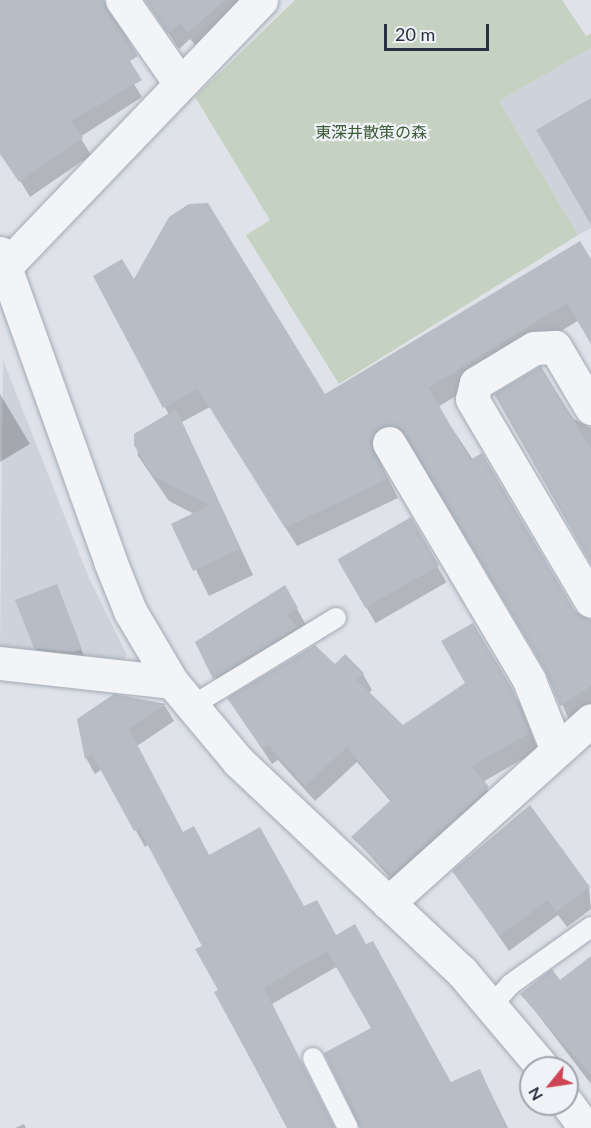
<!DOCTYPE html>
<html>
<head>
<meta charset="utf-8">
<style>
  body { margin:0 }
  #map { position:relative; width:591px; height:1128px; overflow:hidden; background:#dfe3e9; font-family:Lato,"Noto Sans JP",sans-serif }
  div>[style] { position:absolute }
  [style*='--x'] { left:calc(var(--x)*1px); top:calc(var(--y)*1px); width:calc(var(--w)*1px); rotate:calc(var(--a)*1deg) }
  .built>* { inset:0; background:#ced2da }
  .green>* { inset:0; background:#c5d2c1 }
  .shadow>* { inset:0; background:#0003; transform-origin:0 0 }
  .building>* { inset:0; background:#b7bcc5; transform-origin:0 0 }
  .roads { filter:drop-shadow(0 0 2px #a4aab3) drop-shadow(0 0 2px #a4aab3) }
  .service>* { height:20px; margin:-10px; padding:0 10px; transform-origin:10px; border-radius:10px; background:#f2f4f7 }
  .minor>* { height:33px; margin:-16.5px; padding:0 16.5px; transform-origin:16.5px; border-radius:16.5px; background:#f2f4f7 }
  .tertiary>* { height:33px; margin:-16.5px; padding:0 16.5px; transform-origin:16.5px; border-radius:16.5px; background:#f2f4f7 }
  span { translate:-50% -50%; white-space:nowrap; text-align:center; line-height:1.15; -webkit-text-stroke:4.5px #eff2f6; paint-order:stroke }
  .park-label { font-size:16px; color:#3c5b36 }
  .north { position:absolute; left:519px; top:1056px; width:60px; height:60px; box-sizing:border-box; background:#eff2f6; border:2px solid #9fa4ad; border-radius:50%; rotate:240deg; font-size:16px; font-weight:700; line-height:24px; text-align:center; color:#283040 }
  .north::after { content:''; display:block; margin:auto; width:21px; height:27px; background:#cd4556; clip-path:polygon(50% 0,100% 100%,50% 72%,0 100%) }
  .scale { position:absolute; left:384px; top:24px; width:105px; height:27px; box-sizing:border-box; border:3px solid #283040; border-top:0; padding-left:8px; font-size:18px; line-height:21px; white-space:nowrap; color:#283040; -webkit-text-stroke:4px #eff2f6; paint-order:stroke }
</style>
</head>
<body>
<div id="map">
  <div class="built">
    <i style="clip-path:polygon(591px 48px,591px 228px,578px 235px,499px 101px)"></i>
    <i style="clip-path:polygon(3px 360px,89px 578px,127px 655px,117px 667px,0 651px)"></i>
  </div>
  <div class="green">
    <i style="clip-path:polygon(295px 0,562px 0,586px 36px,591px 33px,591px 48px,499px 101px,578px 235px,339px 384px,246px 235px,270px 220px,195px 97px)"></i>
  </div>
  <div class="shadow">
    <i style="clip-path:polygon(0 0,82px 0,142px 97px,80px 137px,91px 155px,30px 197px,0 147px)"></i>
    <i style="clip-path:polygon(146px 0,243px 0,198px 48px,190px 39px,179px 49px)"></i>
    <i style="clip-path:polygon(591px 264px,591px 341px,579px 320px,438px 407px,574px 612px,591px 621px,591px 721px,571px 724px,547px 671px,418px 452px,401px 442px,389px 446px,380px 462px,398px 498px,297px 546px,210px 407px,182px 422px,253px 575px,209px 596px,173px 524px,194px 514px,169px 501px,138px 456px,135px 435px,169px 415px,95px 277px,134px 281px,325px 396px)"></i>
    <i style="clip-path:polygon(540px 368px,574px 419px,591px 428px,591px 560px)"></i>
    <i style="clip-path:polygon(0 394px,30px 444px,0 462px)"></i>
    <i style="left:410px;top:519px;width:73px;height:82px;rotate:60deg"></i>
    <i style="clip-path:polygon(56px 586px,84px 656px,90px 665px,45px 664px,35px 647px)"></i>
    <i style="clip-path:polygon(285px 587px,306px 625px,298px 630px,306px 644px,223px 694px,197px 642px)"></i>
    <i style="clip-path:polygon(473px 625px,521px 706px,538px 750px,483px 782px,497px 804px,401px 890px,353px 837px,391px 802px,357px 762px,315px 801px,278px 760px,272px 764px,229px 699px,335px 666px,363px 674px,372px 690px,369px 693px,403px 727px,467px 684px)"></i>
    <i style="clip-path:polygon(115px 696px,165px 706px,174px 721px,137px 746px,183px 833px,209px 857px,303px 908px,335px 937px,451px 1083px,480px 1071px,508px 1128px,360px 1128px,373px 1028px,338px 966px,272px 1004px,334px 1128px,287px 1128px,216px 993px,220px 991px,204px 946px,149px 844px,145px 847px,102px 769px,95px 774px,86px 758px,78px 720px)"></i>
    <i style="clip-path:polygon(530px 807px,589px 888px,591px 909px,567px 927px,558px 915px,509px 951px,454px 871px)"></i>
    <i style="clip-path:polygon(591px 958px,591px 1084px,522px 994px,560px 982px)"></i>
    <i style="clip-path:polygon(24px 1124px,26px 1128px,15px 1128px)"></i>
  </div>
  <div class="building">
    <i style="clip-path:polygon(0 0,104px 0,138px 56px,130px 61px,142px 80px,71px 121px,83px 138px,19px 182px,0 154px)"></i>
    <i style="clip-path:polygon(145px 0,225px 0,188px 33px,180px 23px,168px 34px)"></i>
    <i style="clip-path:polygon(591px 98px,591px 225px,536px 130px)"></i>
    <i style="clip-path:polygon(208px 203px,325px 394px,580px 241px,591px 259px,591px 344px,567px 303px,429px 388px,470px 460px,482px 453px,575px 611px,591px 620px,591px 686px,560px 706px,545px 670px,399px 427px,380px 427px,370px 443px,388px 479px,285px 528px,198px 389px,163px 408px,93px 276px,122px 259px,134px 279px,169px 217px,189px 204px)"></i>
    <i style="clip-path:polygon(541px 366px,591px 449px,591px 564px,494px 394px)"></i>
    <i style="clip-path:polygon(176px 409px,240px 549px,193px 571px,171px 524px,210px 505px,153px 476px,134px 445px,134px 434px)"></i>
    <i style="left:411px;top:517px;width:56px;height:85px;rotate:60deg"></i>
    <i style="clip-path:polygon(57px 584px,82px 649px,73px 652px,34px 648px,15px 600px)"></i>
    <i style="clip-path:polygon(285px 585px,298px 608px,286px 615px,298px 627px,213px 679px,195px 642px)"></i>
    <i style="clip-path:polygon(473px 623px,512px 688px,530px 733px,472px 766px,489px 787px,391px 875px,351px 837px,391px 800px,347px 747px,305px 786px,268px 745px,262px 749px,227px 698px,315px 645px,335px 664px,345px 654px,364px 673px,357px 680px,403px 725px,465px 683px,441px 641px)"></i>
    <i style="clip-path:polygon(114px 694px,166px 704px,129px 729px,183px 832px,194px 826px,209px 855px,260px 827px,304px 906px,317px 900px,336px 935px,355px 924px,366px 944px,373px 941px,451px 1082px,480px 1069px,506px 1128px,360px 1128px,324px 1053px,371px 1028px,327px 951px,264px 988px,335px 1128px,288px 1128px,214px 992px,218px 990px,195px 949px,202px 946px,139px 829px,134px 831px,92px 754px,85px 759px,77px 719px)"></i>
    <i style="clip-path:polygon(530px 805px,590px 887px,556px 912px,548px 900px,499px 936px,452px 871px)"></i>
    <i style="clip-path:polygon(591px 956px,591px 1075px,520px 994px,552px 969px,560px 980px)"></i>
  </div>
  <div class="roads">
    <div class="service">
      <i style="--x:190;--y:707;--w:171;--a:-31.4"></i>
      <i style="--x:492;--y:1005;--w:28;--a:-48"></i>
      <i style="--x:511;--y:984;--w:98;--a:-35.5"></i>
      <i style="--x:313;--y:1058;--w:78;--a:63.4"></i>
    </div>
    <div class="minor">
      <i style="--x:122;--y:0;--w:100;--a:55.2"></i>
      <i style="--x:591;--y:408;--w:71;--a:-120.5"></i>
      <i style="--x:555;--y:347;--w:21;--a:177"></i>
      <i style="--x:534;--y:348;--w:68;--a:148.9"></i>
      <i style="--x:476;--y:383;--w:16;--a:104"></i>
      <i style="--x:472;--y:399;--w:234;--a:59.5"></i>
      <i style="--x:389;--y:443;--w:275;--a:59.4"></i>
      <i style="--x:529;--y:680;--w:73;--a:68.3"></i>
      <i style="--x:0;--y:663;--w:173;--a:6.3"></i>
      <i style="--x:388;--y:903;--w:273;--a:-42"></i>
    </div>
    <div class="tertiary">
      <i style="--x:0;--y:253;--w:327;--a:70.3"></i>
      <i style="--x:110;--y:561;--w:54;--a:68.2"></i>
      <i style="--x:130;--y:611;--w:82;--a:59.4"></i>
      <i style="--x:172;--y:682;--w:103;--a:50.1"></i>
      <i style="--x:238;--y:761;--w:308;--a:43.3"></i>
      <i style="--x:462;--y:972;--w:126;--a:49.8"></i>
      <i style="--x:5;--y:267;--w:370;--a:-46.2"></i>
      <i style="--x:567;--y:1103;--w:31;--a:54"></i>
    </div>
  </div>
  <div class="park-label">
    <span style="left:371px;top:132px">東深井散策の森</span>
  </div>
  <div class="north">N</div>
  <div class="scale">20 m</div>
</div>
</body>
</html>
